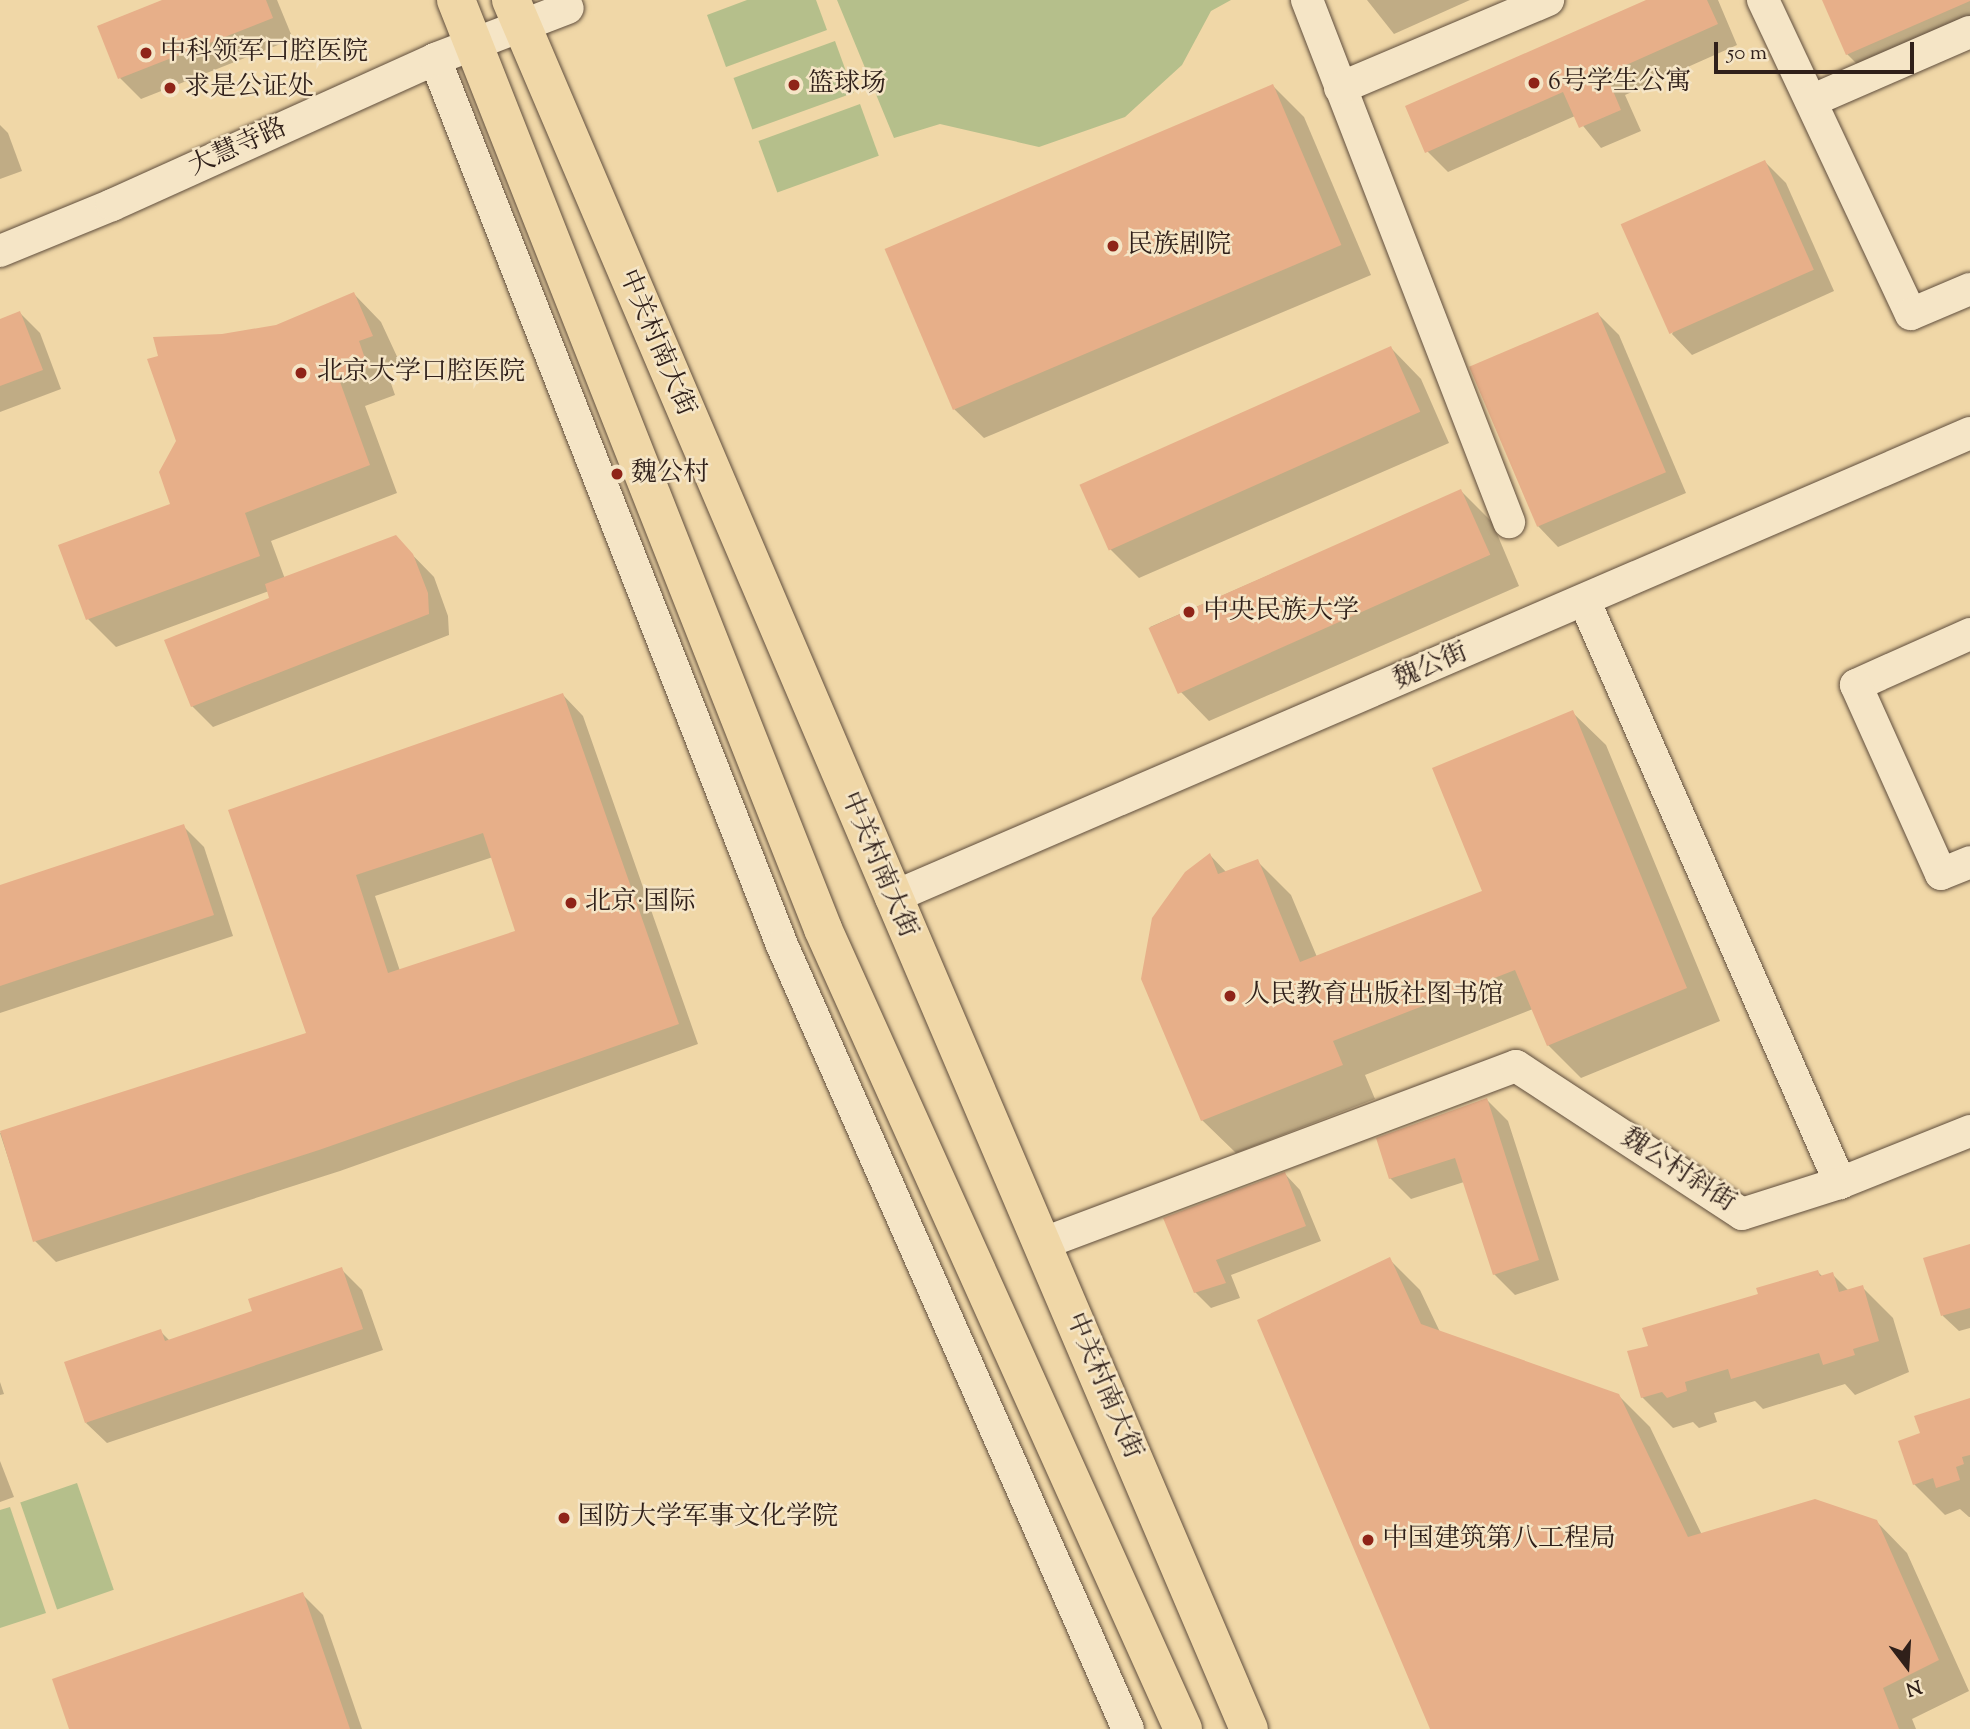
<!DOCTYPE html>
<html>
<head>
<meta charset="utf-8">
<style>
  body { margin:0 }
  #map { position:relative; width:1970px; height:1729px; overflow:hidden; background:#f0d7a7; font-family:"Sorts Mill Goudy","Noto Serif SC",serif }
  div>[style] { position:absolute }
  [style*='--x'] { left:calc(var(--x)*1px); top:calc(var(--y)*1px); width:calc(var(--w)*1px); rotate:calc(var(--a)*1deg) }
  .green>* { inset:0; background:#b5bf8b; transform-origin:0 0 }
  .shadow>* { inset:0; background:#0003 }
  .building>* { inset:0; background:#e7af89; transform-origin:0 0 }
  .roads { filter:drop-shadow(0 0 2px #604e3d) drop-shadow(0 0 2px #604e3d) }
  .minor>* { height:32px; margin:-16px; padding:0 16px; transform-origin:16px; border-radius:16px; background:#f5e5c6 }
  .major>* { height:38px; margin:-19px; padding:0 19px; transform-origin:19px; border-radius:19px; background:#f0d7a7 }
  .dots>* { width:19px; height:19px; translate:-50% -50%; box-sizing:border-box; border:4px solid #f5e5c6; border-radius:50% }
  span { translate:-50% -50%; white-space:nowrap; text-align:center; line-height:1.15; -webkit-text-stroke:5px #f5e5c6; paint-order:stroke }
  .poi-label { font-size:26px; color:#30201a }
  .left { translate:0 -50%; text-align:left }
  .street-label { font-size:26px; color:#30201a }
  .north { position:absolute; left:1872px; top:1631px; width:70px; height:70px; -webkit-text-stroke:5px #f5e5c6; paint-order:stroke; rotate:163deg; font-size:19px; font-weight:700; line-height:28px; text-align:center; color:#30201a }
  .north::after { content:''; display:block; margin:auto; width:24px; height:32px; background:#30201a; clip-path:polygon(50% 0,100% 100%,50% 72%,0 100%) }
  .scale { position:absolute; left:1714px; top:42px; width:200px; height:32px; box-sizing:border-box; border:4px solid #30201a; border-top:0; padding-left:9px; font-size:21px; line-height:24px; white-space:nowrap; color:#30201a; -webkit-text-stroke:5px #f5e5c6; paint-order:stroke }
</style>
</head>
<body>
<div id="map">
  <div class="green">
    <i style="clip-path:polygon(747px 0,816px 0,827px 30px,726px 67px,707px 15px)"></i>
    <i style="clip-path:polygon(837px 0,1231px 0,1211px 11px,1182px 65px,1125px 117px,1039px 147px,940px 124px,894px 138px)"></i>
    <i style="left:835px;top:41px;width:55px;height:108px;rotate:70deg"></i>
    <i style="left:860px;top:104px;width:55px;height:108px;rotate:70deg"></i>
    <i style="left:77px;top:1483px;width:113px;height:60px;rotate:71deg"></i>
    <i style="clip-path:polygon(10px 1507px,46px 1613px,0 1628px,0 1510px)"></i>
  </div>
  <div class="shadow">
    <i style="clip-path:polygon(167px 0,277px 0,293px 39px,141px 99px,120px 78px,99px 27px)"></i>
    <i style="clip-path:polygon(1367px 0,1470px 0,1394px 34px)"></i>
    <i style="clip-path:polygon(1650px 0,1718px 0,1737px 45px,1625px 95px,1641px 131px,1601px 148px,1575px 116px,1448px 172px,1427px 151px)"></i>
    <i style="clip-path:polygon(1824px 0,1970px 0,1970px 44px,1878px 85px,1847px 54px)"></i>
    <i style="clip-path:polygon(1273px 86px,1304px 117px,1371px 275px,984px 438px,953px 408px)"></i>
    <i style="clip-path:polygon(0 125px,8px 133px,22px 171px,0 179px)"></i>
    <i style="clip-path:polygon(1765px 162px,1786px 183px,1834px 291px,1692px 355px,1672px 334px)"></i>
    <i style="clip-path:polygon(354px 294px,381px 322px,400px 363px,386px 369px,395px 395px,365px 406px,397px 493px,271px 541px,285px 579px,395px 537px,434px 577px,448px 616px,449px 635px,213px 727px,192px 706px,271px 599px,269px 591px,116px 647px,88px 619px,60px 546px,172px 505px,178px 441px,222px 335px,277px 327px)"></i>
    <i style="clip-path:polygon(20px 313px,40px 333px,61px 389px,0 412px,0 321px)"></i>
    <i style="clip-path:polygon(1598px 314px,1619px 335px,1686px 493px,1558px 547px,1538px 526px,1471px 368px)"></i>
    <i style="clip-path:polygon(1391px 348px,1421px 379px,1449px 443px,1139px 578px,1108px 547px)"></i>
    <i style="clip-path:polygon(1461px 491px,1492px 522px,1519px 586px,1209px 721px,1179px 690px,1150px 627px)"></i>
    <i style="clip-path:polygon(evenodd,563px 695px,583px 716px,698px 1044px,340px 1171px,56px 1262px,35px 1241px,0 1133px,308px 1034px,230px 811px,563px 695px,493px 857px,518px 932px,400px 971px,375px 896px,493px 857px)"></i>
    <i style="clip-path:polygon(1572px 712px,1606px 745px,1720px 1021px,1581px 1078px,1548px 1045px,1533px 1009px,1365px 1075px,1375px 1099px,1236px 1153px,1202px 1120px,1210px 855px,1227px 873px,1257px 861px,1291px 895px,1317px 957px,1485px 892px)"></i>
    <i style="clip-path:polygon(183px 826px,204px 847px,233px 936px,0 1013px,0 887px)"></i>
    <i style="clip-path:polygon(1487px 1100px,1508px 1121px,1559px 1280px,1515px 1295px,1494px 1274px,1464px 1182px,1411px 1199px,1390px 1178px)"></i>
    <i style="clip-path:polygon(1285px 1174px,1300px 1190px,1321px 1241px,1231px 1275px,1240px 1298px,1211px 1308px,1195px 1292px,1166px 1219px)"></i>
    <i style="clip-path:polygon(1970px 1245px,1970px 1328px,1959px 1331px,1943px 1316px,1926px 1259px)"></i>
    <i style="clip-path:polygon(1389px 1259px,1420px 1290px,1440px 1332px,1619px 1396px,1650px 1427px,1702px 1535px,1876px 1521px,1907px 1553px,1969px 1691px,1912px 1719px,1916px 1729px,1432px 1729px)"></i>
    <i style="clip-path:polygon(341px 1269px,362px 1290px,383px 1350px,107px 1443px,86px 1423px,160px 1331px,170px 1341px,254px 1312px)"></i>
    <i style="clip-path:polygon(1818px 1272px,1823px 1277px,1832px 1274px,1849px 1291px,1862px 1287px,1893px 1318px,1909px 1372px,1855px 1395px,1845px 1384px,1763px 1409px,1755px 1401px,1714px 1413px,1717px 1422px,1699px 1428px,1693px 1422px,1673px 1428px,1642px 1397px,1650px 1347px)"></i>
    <i style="clip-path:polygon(0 1382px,4px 1394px,0 1395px)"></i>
    <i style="clip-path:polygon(1970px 1401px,1970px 1517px,1969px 1517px,1960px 1509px,1945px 1515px,1914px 1484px,1922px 1435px)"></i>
    <i style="clip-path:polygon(0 1461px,14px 1497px,0 1502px)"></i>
    <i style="clip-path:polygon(302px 1594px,323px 1615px,362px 1729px,71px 1729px)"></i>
  </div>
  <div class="building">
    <i style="clip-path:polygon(162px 0,266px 0,273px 18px,118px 79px,97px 26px)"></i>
    <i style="clip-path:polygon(1646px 0,1707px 0,1718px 24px,1606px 74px,1621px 110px,1579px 128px,1563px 92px,1425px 153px,1405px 106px)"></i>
    <i style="clip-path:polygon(1822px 0,1970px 0,1970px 1px,1846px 55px)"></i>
    <i style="left:1273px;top:84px;width:175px;height:422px;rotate:67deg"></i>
    <i style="left:1765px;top:160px;width:120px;height:158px;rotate:66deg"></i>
    <i style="clip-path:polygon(354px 292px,373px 336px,359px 341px,368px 367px,339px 379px,370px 465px,245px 513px,260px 556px,86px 620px,58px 545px,170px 504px,159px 472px,176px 441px,147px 359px,158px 356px,153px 337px,222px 334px,276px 325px)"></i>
    <i style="clip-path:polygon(20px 311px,43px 370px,0 386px,0 319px)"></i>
    <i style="left:1598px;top:312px;width:174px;height:140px;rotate:67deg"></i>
    <i style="left:1391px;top:346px;width:72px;height:341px;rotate:66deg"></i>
    <i style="left:1461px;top:489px;width:72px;height:342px;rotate:66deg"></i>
    <i style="clip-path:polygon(396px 535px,413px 554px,428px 593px,429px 614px,191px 707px,164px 640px,269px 598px,265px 584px)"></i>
    <i style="clip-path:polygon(evenodd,563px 693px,679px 1024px,319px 1150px,33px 1242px,0 1131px,306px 1033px,228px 810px,563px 693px,483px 833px,515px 931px,388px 973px,356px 875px,483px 833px)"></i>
    <i style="clip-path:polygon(1573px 710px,1687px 988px,1547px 1046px,1515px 970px,1333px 1041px,1343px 1065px,1201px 1121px,1141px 979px,1152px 918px,1185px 872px,1210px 853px,1218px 874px,1258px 859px,1300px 962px,1482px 891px,1432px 768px)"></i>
    <i style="clip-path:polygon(184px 824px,214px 915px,0 986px,0 885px)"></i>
    <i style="clip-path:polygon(1487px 1098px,1539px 1260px,1493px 1275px,1455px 1158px,1389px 1179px,1376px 1138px)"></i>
    <i style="clip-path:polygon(1285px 1172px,1306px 1226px,1216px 1260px,1226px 1283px,1194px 1293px,1163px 1218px)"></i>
    <i style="clip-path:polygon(1970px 1244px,1970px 1308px,1941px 1316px,1923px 1258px)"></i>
    <i style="clip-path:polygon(1390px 1257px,1421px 1324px,1619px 1394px,1688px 1537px,1815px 1499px,1877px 1520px,1939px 1660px,1883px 1688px,1899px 1729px,1430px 1729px,1257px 1320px)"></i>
    <i style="clip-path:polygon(342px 1267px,363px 1329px,85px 1423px,64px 1362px,161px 1329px,165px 1341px,252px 1311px,248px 1299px)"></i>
    <i style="clip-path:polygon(1818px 1270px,1820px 1276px,1833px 1272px,1839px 1292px,1863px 1285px,1879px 1341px,1853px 1349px,1855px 1355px,1823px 1365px,1819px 1353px,1731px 1379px,1728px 1369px,1685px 1382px,1687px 1391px,1667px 1398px,1662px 1392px,1641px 1398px,1627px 1351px,1648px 1346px,1642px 1328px,1758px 1294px,1756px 1288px)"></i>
    <i style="clip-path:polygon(1970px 1398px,1970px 1455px,1962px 1457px,1964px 1464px,1956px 1467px,1960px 1480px,1936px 1488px,1933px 1478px,1913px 1485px,1898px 1441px,1920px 1433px,1914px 1416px)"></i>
    <i style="clip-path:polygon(303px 1592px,350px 1729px,69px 1729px,52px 1679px)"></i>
  </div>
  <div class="roads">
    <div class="minor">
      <i style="--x:1307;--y:0;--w:560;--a:68.84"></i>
      <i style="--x:1763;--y:0;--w:347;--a:64.8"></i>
      <i style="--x:1911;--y:314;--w:64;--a:-23"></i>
      <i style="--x:435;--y:59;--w:952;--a:68.61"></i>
      <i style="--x:782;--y:945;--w:857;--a:66.19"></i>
      <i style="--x:1340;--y:88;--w:226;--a:-22.9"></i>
      <i style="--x:1811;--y:101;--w:173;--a:-23.5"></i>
      <i style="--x:0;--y:251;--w:121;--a:-22.3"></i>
      <i style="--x:112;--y:205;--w:354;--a:-24.3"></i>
      <i style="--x:435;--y:59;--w:142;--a:-21"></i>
      <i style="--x:1584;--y:600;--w:637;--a:66.29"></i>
      <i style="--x:1970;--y:634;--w:125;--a:155.9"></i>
      <i style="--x:1856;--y:685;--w:207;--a:65.8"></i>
      <i style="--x:1941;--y:874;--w:31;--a:-22"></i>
      <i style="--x:891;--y:898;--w:1175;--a:-23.31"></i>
      <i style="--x:1044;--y:1243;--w:504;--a:-20.56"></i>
      <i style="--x:1516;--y:1066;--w:270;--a:33.2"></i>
      <i style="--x:1742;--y:1214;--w:103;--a:-17.6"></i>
      <i style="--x:1840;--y:1183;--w:140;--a:-21.8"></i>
    </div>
    <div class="major">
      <i style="--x:456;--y:0;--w:999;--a:68.44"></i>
      <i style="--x:823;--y:929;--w:877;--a:65.77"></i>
      <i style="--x:511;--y:0;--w:1880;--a:66.89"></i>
    </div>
  </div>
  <div class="dots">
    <i style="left:146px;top:53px;background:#8f2418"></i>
    <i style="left:1534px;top:83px;background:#8f2418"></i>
    <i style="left:794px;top:85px;background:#8f2418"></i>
    <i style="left:170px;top:88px;background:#8f2418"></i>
    <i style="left:1113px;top:246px;background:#8f2418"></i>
    <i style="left:301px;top:373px;background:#8f2418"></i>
    <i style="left:617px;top:474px;background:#8f2418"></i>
    <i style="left:1189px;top:612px;background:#8f2418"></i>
    <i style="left:571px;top:903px;background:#8f2418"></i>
    <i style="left:1230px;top:996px;background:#8f2418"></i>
    <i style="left:564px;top:1518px;background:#8f2418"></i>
    <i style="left:1368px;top:1540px;background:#8f2418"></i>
  </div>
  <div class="poi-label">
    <span class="left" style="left:160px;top:53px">中科领军口腔医院</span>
    <span class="left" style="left:1548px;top:83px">6号学生公寓</span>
    <span class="left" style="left:808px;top:85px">篮球场</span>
    <span class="left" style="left:184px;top:88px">求是公证处</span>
    <span class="left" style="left:1127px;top:246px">民族剧院</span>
    <span class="left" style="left:317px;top:373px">北京大学口腔医院</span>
    <span class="left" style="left:631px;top:474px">魏公村</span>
    <span class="left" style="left:1203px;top:612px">中央民族大学</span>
    <span class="left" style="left:585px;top:903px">北京·国际</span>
    <span class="left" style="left:1244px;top:996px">人民教育出版社图书馆</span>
    <span class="left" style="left:578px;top:1518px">国防大学军事文化学院</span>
    <span class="left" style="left:1382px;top:1540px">中国建筑第八工程局</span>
  </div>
  <div class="street-label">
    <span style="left:238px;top:148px;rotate:-24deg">大慧寺路</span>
    <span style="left:656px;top:343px;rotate:67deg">中关村南大街</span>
    <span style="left:1431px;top:667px;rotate:-23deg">魏公街</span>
    <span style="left:878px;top:865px;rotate:67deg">中关村南大街</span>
    <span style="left:1678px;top:1171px;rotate:33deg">魏公村斜街</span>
    <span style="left:1103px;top:1386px;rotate:67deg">中关村南大街</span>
  </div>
  <div class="north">N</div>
  <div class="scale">50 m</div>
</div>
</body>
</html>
